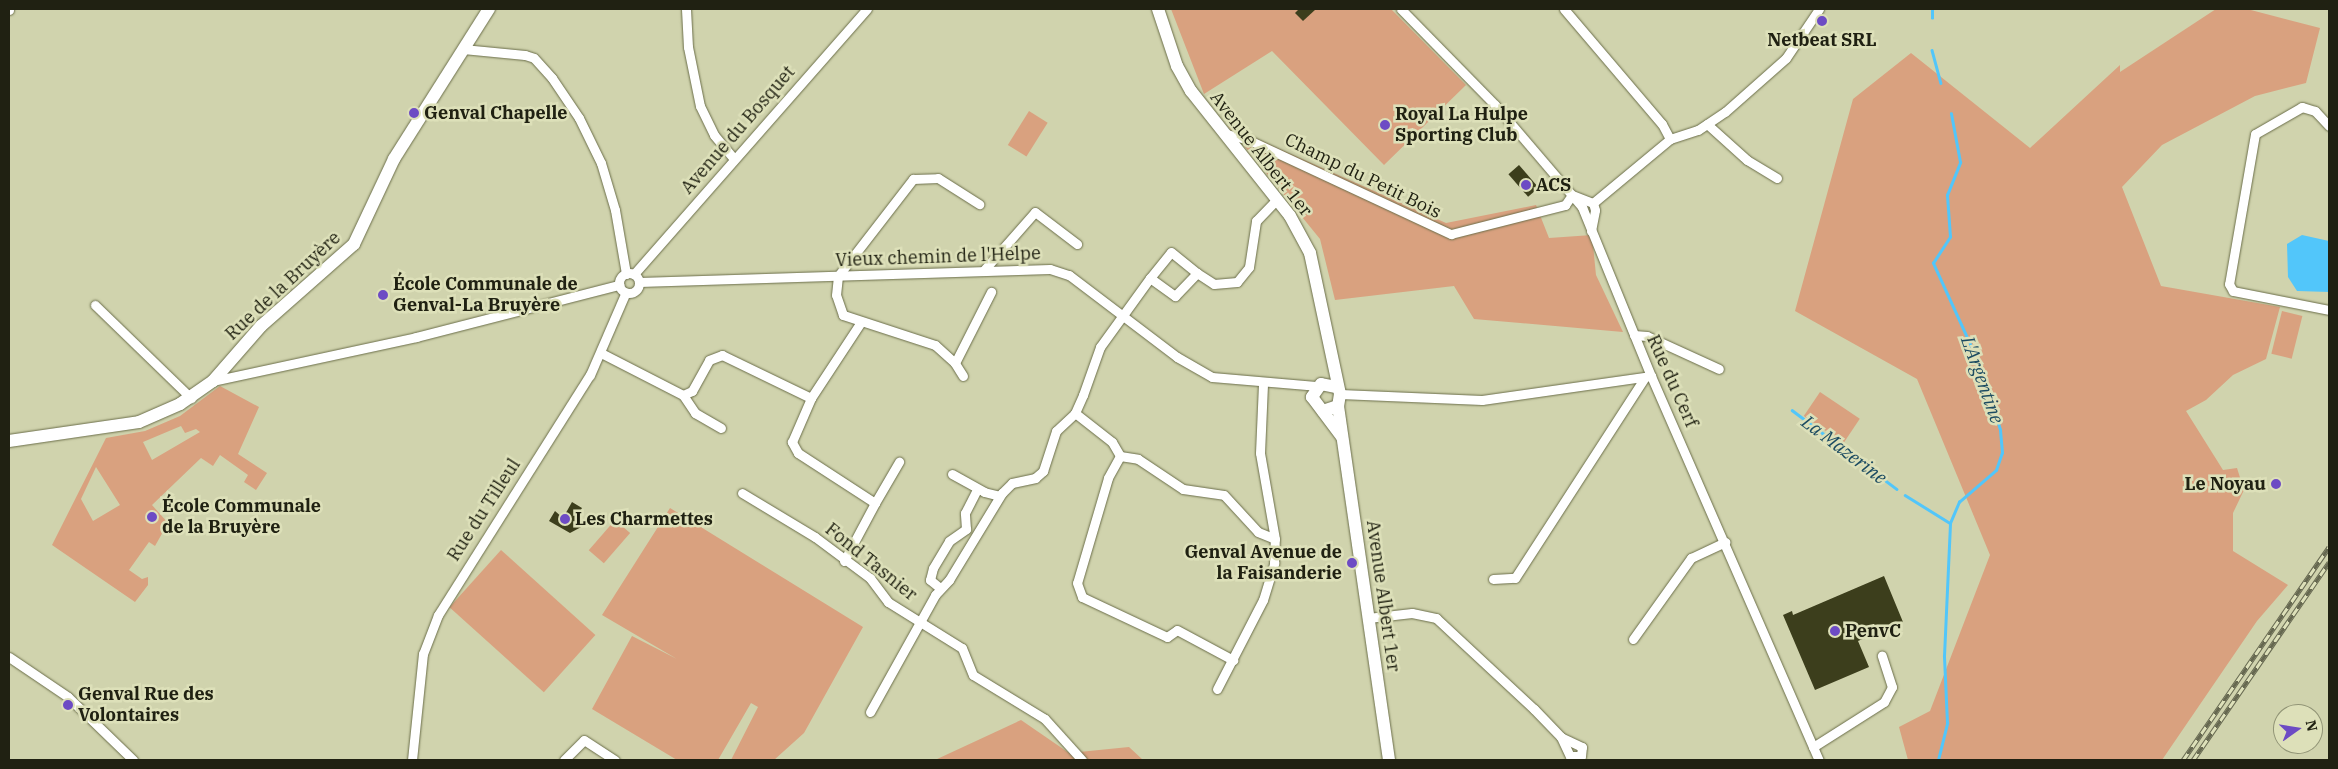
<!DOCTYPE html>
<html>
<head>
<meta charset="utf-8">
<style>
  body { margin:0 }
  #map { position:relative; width:2338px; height:769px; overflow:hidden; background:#d0d3ad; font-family:"IBM Plex Serif",serif }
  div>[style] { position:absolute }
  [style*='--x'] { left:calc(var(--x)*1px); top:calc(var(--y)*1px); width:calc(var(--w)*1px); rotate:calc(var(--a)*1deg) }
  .green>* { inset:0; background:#d9a17f; transform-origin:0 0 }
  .water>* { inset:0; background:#52c6fa }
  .stream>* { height:2.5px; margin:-1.25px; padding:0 1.25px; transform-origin:1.25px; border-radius:1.25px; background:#52c6fa }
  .building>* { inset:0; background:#3c3e1c; transform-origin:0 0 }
  .roads { filter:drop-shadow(0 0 1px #6b6e4a) drop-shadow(0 0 1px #6b6e4a) }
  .street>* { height:9px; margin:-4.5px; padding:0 4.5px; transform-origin:4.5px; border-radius:4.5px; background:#fff }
  .street>.ring { margin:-4.5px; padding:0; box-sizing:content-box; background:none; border:9px solid #fff; border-radius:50% }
  .secondary>* { height:12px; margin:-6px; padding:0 6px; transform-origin:6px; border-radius:6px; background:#fff }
  .rail>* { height:4.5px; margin-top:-2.25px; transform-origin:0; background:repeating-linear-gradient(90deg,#dde0b9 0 8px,#666850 0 16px); box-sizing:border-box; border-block:1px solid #666850 }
  .dots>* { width:14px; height:14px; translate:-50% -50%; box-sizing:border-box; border:2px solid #dde0b9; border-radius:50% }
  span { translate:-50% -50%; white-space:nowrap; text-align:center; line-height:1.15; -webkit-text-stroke:5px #dde0b9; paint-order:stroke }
  .poi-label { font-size:18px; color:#202112; font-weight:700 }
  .left { translate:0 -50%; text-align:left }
  .right { translate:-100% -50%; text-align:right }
  .street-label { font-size:18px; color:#202112 }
  .water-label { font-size:19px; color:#1c4b61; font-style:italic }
  .frame { position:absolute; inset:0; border:10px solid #202112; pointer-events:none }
  .north { position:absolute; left:2273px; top:704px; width:50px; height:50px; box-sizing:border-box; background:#dde0b9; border:1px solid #919476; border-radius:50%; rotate:77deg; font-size:14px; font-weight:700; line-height:20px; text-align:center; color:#202112 }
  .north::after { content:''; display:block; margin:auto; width:18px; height:22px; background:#6d4bc4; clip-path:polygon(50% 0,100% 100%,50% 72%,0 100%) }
</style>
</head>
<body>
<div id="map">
  <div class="green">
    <i style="clip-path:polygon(1171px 9px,1391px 9px,1466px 85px,1384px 165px,1272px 51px,1204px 94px)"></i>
    <i style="clip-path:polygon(2216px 9px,2247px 9px,2320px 28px,2306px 83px,2255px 96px,2162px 145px,2122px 187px,2161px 286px,2280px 307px,2266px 359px,2233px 375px,2206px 400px,2186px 411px,2223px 470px,2237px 468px,2244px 490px,2233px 513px,2233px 551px,2288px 585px,2257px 621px,2162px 760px,1908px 760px,1899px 727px,1930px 711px,1990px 555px,1917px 379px,1795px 311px,1853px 99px,1911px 53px,2030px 148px,2120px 65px,2120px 72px)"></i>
    <i style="left:1029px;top:111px;width:22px;height:40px;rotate:32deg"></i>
    <i style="clip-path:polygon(1228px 126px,1446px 223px,1536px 205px,1549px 238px,1592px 235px,1596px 275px,1623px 332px,1474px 319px,1454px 286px,1335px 300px,1320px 239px)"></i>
    <i style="left:2282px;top:311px;width:21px;height:44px;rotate:14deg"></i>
    <i style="clip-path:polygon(evenodd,220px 386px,259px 407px,238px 454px,267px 473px,256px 490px,244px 482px,248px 475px,220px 455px,213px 466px,201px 458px,152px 505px,168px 523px,155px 546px,149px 542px,129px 570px,142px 579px,148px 577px,148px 585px,135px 602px,52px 545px,106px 438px,145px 431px,180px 416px,220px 386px,181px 426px,185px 433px,196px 429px,200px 432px,152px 460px,143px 442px,181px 426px,220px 386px,96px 467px,120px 505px,93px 521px,81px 499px,96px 467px)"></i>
    <i style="left:1820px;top:392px;width:48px;height:29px;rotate:34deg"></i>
    <i style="clip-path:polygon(670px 508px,863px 627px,804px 733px,774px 760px,731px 760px,758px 707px,751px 703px,718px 760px,677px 760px,592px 709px,632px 636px,677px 659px,602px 615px)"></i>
    <i style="left:615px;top:520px;width:20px;height:40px;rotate:41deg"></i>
    <i style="left:501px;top:550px;width:127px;height:77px;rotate:42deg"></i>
    <i style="clip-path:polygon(1021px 720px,1069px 753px,1129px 747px,1143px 760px,935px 760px)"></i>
  </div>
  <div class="water">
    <i style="clip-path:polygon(2302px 235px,2329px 241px,2329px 292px,2297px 291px,2288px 277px,2287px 244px)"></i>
  </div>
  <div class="stream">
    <i style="--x:1932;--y:18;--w:9;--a:-90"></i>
    <i style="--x:1932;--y:50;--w:34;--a:75"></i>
    <i style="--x:1792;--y:410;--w:131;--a:37"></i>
    <i style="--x:1905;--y:495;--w:53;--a:31.9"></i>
    <i style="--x:1938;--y:760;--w:38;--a:-76"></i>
    <i style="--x:1947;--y:723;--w:67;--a:-92.6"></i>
    <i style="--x:1944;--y:656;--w:133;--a:-87.4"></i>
    <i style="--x:1950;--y:523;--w:23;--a:-67"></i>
    <i style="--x:1959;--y:502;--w:49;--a:-40.9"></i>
    <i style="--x:1996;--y:470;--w:18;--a:-71"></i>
    <i style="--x:2002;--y:453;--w:23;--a:-95"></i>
    <i style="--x:2000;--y:430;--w:57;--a:-106.2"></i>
    <i style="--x:1984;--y:375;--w:123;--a:-114.5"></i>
    <i style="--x:1933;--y:263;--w:31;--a:-57"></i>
    <i style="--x:1950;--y:237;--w:42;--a:-94.1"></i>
    <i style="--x:1947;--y:195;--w:35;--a:-68"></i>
    <i style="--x:1960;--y:162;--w:49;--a:-100.6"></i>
  </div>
  <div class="building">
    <i style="clip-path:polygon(1299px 9px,1316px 9px,1303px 21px,1295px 13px)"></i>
    <i style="left:1519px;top:165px;width:30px;height:14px;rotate:49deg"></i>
    <i style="clip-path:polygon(572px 502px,582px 508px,577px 517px,585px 525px,570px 533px,549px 521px,555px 511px,563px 518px)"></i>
    <i style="clip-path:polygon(1884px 576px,1903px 622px,1858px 641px,1869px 667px,1815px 690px,1783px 615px,1792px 611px,1793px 615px)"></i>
  </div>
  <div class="roads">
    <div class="street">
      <i style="--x:686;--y:9;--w:38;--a:87"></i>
      <i style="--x:688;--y:47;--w:60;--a:78.5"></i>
      <i style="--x:700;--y:106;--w:32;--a:64"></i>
      <i style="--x:714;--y:135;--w:31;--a:50"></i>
      <i style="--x:1401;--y:9;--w:134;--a:45.6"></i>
      <i style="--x:1495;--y:105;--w:134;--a:49.5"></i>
      <i style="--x:1564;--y:9;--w:151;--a:49.6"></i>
      <i style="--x:1662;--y:124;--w:17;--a:62"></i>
      <i style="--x:9;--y:10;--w:1;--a:-90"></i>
      <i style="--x:463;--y:49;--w:62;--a:5.5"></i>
      <i style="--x:525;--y:55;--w:9;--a:18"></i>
      <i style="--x:534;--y:58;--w:27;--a:48"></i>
      <i style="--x:552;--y:78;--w:48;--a:56"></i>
      <i style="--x:579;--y:118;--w:50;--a:63.9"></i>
      <i style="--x:601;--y:163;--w:49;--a:73.4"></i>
      <i style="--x:615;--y:210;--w:65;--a:80.2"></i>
      <i style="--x:1707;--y:124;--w:54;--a:42"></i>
      <i style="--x:1747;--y:160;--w:35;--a:31"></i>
      <i style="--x:2329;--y:126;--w:21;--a:-133"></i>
      <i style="--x:2315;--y:111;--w:14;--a:-163"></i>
      <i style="--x:2302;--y:107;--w:54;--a:150.1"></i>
      <i style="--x:2255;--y:134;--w:152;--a:99.8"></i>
      <i style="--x:2229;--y:284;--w:8;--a:60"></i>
      <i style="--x:2233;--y:291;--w:98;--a:11.2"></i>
      <i style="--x:1223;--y:133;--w:27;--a:15"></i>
      <i style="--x:1249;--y:140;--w:223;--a:25"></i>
      <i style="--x:1451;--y:234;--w:118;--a:-14.3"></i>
      <i style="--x:1565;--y:205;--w:12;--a:-55"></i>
      <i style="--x:1572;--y:195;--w:22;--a:21"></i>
      <i style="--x:1593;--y:203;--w:100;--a:-39.7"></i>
      <i style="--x:1670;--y:139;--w:29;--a:-18"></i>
      <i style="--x:1698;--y:130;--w:32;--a:-34"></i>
      <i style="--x:1725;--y:112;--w:81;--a:-41.5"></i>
      <i style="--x:1786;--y:58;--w:59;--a:-56"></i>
      <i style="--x:1582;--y:207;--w:183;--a:67.8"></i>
      <i style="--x:1651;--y:376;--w:419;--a:66.4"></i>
      <i style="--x:1591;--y:231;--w:21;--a:-79"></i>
      <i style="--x:1595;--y:210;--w:7;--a:-106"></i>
      <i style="--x:984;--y:270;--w:77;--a:-48.7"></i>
      <i style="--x:1035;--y:212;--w:53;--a:37.3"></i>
      <i class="ring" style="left:619px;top:273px;width:11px;height:11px"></i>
      <i style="--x:634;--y:274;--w:353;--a:-48.7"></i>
      <i style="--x:1150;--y:278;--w:33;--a:-51"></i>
      <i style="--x:1171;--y:252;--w:33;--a:39"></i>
      <i style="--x:639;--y:282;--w:411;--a:-1.8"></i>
      <i style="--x:1050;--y:269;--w:20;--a:18"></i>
      <i style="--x:1069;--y:275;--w:136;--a:37.2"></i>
      <i style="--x:1177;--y:357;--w:40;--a:29.7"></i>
      <i style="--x:1212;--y:377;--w:104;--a:4.9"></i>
      <i style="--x:95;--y:305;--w:134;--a:44.1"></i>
      <i style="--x:1634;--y:335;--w:13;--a:4"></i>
      <i style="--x:1647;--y:336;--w:79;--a:24.6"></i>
      <i style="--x:601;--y:353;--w:92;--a:27.1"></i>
      <i style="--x:683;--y:395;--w:10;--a:-24"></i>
      <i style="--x:692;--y:391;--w:35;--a:-61"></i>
      <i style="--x:709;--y:360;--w:14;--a:-21"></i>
      <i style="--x:722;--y:355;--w:99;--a:25.8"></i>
      <i style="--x:955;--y:363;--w:27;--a:-138"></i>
      <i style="--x:935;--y:345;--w:97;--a:-161.9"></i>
      <i style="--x:843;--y:315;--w:21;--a:-109"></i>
      <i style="--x:836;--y:295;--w:19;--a:-84"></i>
      <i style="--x:838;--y:276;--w:123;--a:-52.3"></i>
      <i style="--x:913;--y:179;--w:25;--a:-2"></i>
      <i style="--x:938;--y:178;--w:49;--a:32.4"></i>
      <i style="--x:963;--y:376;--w:15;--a:-122"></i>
      <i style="--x:955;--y:363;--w:80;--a:-63.1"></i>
      <i style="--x:213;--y:381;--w:208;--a:-12.2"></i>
      <i style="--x:416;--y:337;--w:210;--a:-14.4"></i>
      <i style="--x:1340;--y:394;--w:142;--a:2.4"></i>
      <i style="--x:1482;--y:400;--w:171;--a:-8.1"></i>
      <i style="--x:683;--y:395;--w:22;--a:56"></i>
      <i style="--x:695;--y:413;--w:30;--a:30"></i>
      <i style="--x:1075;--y:413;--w:47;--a:38.1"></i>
      <i style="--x:1112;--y:442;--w:16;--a:60"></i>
      <i style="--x:1120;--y:456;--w:18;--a:9"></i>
      <i style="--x:1138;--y:459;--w:54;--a:33.7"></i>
      <i style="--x:1183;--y:489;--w:41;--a:8.3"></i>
      <i style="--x:1224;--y:495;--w:50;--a:47.4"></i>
      <i style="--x:1258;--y:532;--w:18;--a:22"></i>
      <i style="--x:1120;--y:456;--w:25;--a:119"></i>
      <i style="--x:1108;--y:478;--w:109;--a:106.4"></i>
      <i style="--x:1077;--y:583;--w:15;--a:70"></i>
      <i style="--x:1082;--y:597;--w:94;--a:25.2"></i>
      <i style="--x:1167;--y:637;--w:12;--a:-35"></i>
      <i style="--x:1177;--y:630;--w:64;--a:28.2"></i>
      <i style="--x:952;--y:474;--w:37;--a:29"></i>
      <i style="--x:984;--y:492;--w:16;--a:14"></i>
      <i style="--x:742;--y:493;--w:85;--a:31.1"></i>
      <i style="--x:815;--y:537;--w:69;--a:36.7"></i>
      <i style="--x:870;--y:578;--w:30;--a:53"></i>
      <i style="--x:888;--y:602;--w:87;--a:31.9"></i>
      <i style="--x:962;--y:648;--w:29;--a:68"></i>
      <i style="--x:973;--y:675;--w:84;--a:31.4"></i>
      <i style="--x:1045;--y:719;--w:55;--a:47.9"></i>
      <i style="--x:875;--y:503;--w:48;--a:-59.7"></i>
      <i style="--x:844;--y:561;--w:66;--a:-61.9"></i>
      <i style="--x:875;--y:503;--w:92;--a:-147"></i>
      <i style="--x:798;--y:453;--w:13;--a:-119"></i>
      <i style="--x:792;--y:442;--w:48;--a:-66.6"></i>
      <i style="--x:811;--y:398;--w:91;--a:-56.7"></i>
      <i style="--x:1493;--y:579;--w:22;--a:-3"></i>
      <i style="--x:1515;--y:578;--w:239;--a:-57.1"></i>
      <i style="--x:940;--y:588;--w:13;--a:-141"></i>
      <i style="--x:930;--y:580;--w:12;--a:-76"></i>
      <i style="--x:933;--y:568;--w:31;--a:-59"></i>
      <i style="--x:949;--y:541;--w:21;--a:-35"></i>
      <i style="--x:966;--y:529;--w:16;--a:-94"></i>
      <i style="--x:965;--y:513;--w:27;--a:-63"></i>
      <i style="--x:1368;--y:618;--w:44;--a:-6.5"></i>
      <i style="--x:1412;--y:613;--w:25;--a:12"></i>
      <i style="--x:1436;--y:618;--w:134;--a:42.9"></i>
      <i style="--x:1534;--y:709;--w:39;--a:46"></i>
      <i style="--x:1561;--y:737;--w:21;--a:65"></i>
      <i style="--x:1570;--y:756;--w:11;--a:0"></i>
      <i style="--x:1581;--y:756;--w:9;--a:-84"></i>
      <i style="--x:1582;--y:747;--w:23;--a:-155"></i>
      <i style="--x:1633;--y:639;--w:100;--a:-54.4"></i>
      <i style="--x:1691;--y:558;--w:38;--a:-25"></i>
      <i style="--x:9;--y:657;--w:71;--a:34.1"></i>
      <i style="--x:68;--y:697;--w:91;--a:44.1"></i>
      <i style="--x:1217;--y:689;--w:100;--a:-62.7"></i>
      <i style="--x:1263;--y:600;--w:39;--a:-73"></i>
      <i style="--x:1274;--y:563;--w:24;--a:-88"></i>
      <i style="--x:1275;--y:539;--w:87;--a:-99.9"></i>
      <i style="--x:1260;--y:453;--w:70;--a:-87.5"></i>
      <i style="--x:870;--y:712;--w:134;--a:-60.9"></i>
      <i style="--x:935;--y:595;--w:21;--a:-47"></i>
      <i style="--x:949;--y:580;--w:102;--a:-58.7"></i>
      <i style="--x:1002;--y:493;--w:14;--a:-45"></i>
      <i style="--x:1012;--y:483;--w:24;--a:-12"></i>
      <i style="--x:1035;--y:478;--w:11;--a:-41"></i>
      <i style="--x:1043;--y:471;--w:42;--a:-72"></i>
      <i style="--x:1056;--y:431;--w:26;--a:-43"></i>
      <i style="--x:1075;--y:413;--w:20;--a:-66"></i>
      <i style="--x:1083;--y:395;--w:51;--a:-70.5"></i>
      <i style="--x:1100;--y:347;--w:85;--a:-54.1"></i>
      <i style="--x:1150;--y:278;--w:31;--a:36"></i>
      <i style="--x:1175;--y:296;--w:32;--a:-46"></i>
      <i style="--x:1197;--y:273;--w:20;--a:33"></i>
      <i style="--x:1214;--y:284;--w:23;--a:-5"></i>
      <i style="--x:1237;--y:282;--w:19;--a:-51"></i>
      <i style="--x:1249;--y:267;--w:47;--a:-81.3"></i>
      <i style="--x:1256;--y:221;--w:30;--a:-46"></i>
      <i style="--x:1813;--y:747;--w:84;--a:-32.4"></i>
      <i style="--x:1884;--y:702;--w:17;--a:-62"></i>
      <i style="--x:1892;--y:687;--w:33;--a:-108"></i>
      <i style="--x:412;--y:760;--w:107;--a:-84.1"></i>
      <i style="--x:423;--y:654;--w:42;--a:-69"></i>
      <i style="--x:438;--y:615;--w:284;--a:-57.7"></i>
      <i style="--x:590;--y:375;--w:90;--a:-66.6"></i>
      <i style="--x:564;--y:760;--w:28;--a:-45"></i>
      <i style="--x:584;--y:740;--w:37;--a:33"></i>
    </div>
    <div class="secondary">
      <i style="--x:1158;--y:9;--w:60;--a:71.6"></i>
      <i style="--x:1177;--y:66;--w:29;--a:61"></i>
      <i style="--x:1191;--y:91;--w:159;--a:51.6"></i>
      <i style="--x:1290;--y:216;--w:42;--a:61.6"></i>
      <i style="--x:1310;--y:253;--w:144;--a:78"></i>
      <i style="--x:1340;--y:394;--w:12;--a:99"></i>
      <i style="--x:1338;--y:406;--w:16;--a:162"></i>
      <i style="--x:1336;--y:387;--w:15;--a:-169"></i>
      <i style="--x:1321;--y:384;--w:16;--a:125"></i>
      <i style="--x:1312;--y:397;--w:50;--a:53.1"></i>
      <i style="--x:1338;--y:406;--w:358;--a:81.8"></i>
      <i style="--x:9;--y:441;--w:131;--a:-8.3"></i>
      <i style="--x:139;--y:422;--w:45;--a:-23.7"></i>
      <i style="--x:180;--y:404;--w:40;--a:-34.9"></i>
      <i style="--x:213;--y:381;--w:73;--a:-48.9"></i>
      <i style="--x:261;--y:326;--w:124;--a:-41.4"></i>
      <i style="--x:354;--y:244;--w:94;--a:-64.8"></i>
      <i style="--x:394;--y:159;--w:178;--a:-57.7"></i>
    </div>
  </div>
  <div class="rail">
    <i style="--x:2183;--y:760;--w:258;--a:-55.6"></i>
    <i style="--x:2193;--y:760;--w:240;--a:-55.5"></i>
  </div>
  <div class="dots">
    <i style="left:1822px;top:21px;background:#6d4bc4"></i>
    <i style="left:414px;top:113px;background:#6d4bc4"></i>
    <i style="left:1385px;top:125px;background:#6d4bc4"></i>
    <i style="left:1526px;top:185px;background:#6d4bc4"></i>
    <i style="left:383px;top:295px;background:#6d4bc4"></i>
    <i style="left:2276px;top:484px;background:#6d4bc4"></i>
    <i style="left:152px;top:517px;background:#6d4bc4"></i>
    <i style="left:565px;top:519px;background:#6d4bc4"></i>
    <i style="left:1352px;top:563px;background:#6d4bc4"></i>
    <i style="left:1835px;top:631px;background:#6d4bc4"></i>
    <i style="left:68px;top:705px;background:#6d4bc4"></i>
  </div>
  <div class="poi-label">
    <span style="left:1822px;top:40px">Netbeat SRL</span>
    <span class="left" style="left:424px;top:113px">Genval Chapelle</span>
    <span class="left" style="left:1395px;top:125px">Royal La Hulpe<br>Sporting Club</span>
    <span class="left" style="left:1536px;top:185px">ACS</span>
    <span class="left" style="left:393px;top:295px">École Communale de<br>Genval-La Bruyère</span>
    <span class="right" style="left:2266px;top:484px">Le Noyau</span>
    <span class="left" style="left:162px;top:517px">École Communale<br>de la Bruyère</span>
    <span class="left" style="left:575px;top:519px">Les Charmettes</span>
    <span class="right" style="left:1342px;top:563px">Genval Avenue de<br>la Faisanderie</span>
    <span class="left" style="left:1845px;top:631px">PenvC</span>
    <span class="left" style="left:78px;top:705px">Genval Rue des<br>Volontaires</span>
  </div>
  <div class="street-label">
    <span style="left:738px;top:130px;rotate:-49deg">Avenue du Bosquet</span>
    <span style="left:1261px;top:154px;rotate:52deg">Avenue Albert 1er</span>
    <span style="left:1363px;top:176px;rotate:26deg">Champ du Petit Bois</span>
    <span style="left:938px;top:257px;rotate:-2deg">Vieux chemin de l'Helpe</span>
    <span style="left:283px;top:286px;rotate:-43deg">Rue de la Bruyère</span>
    <span style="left:1672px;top:381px;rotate:66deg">Rue du Cerf</span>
    <span style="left:484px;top:510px;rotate:-57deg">Rue du Tilleul</span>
    <span style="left:871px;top:562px;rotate:39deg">Fond Tasnier</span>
    <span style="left:1383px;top:596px;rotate:82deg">Avenue Albert 1er</span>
  </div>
  <div class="water-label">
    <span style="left:1982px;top:380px;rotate:70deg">L'Argentine</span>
    <span style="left:1844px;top:450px;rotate:37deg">La Mazerine</span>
  </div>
  <div class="frame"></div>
  <div class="north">N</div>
</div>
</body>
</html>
